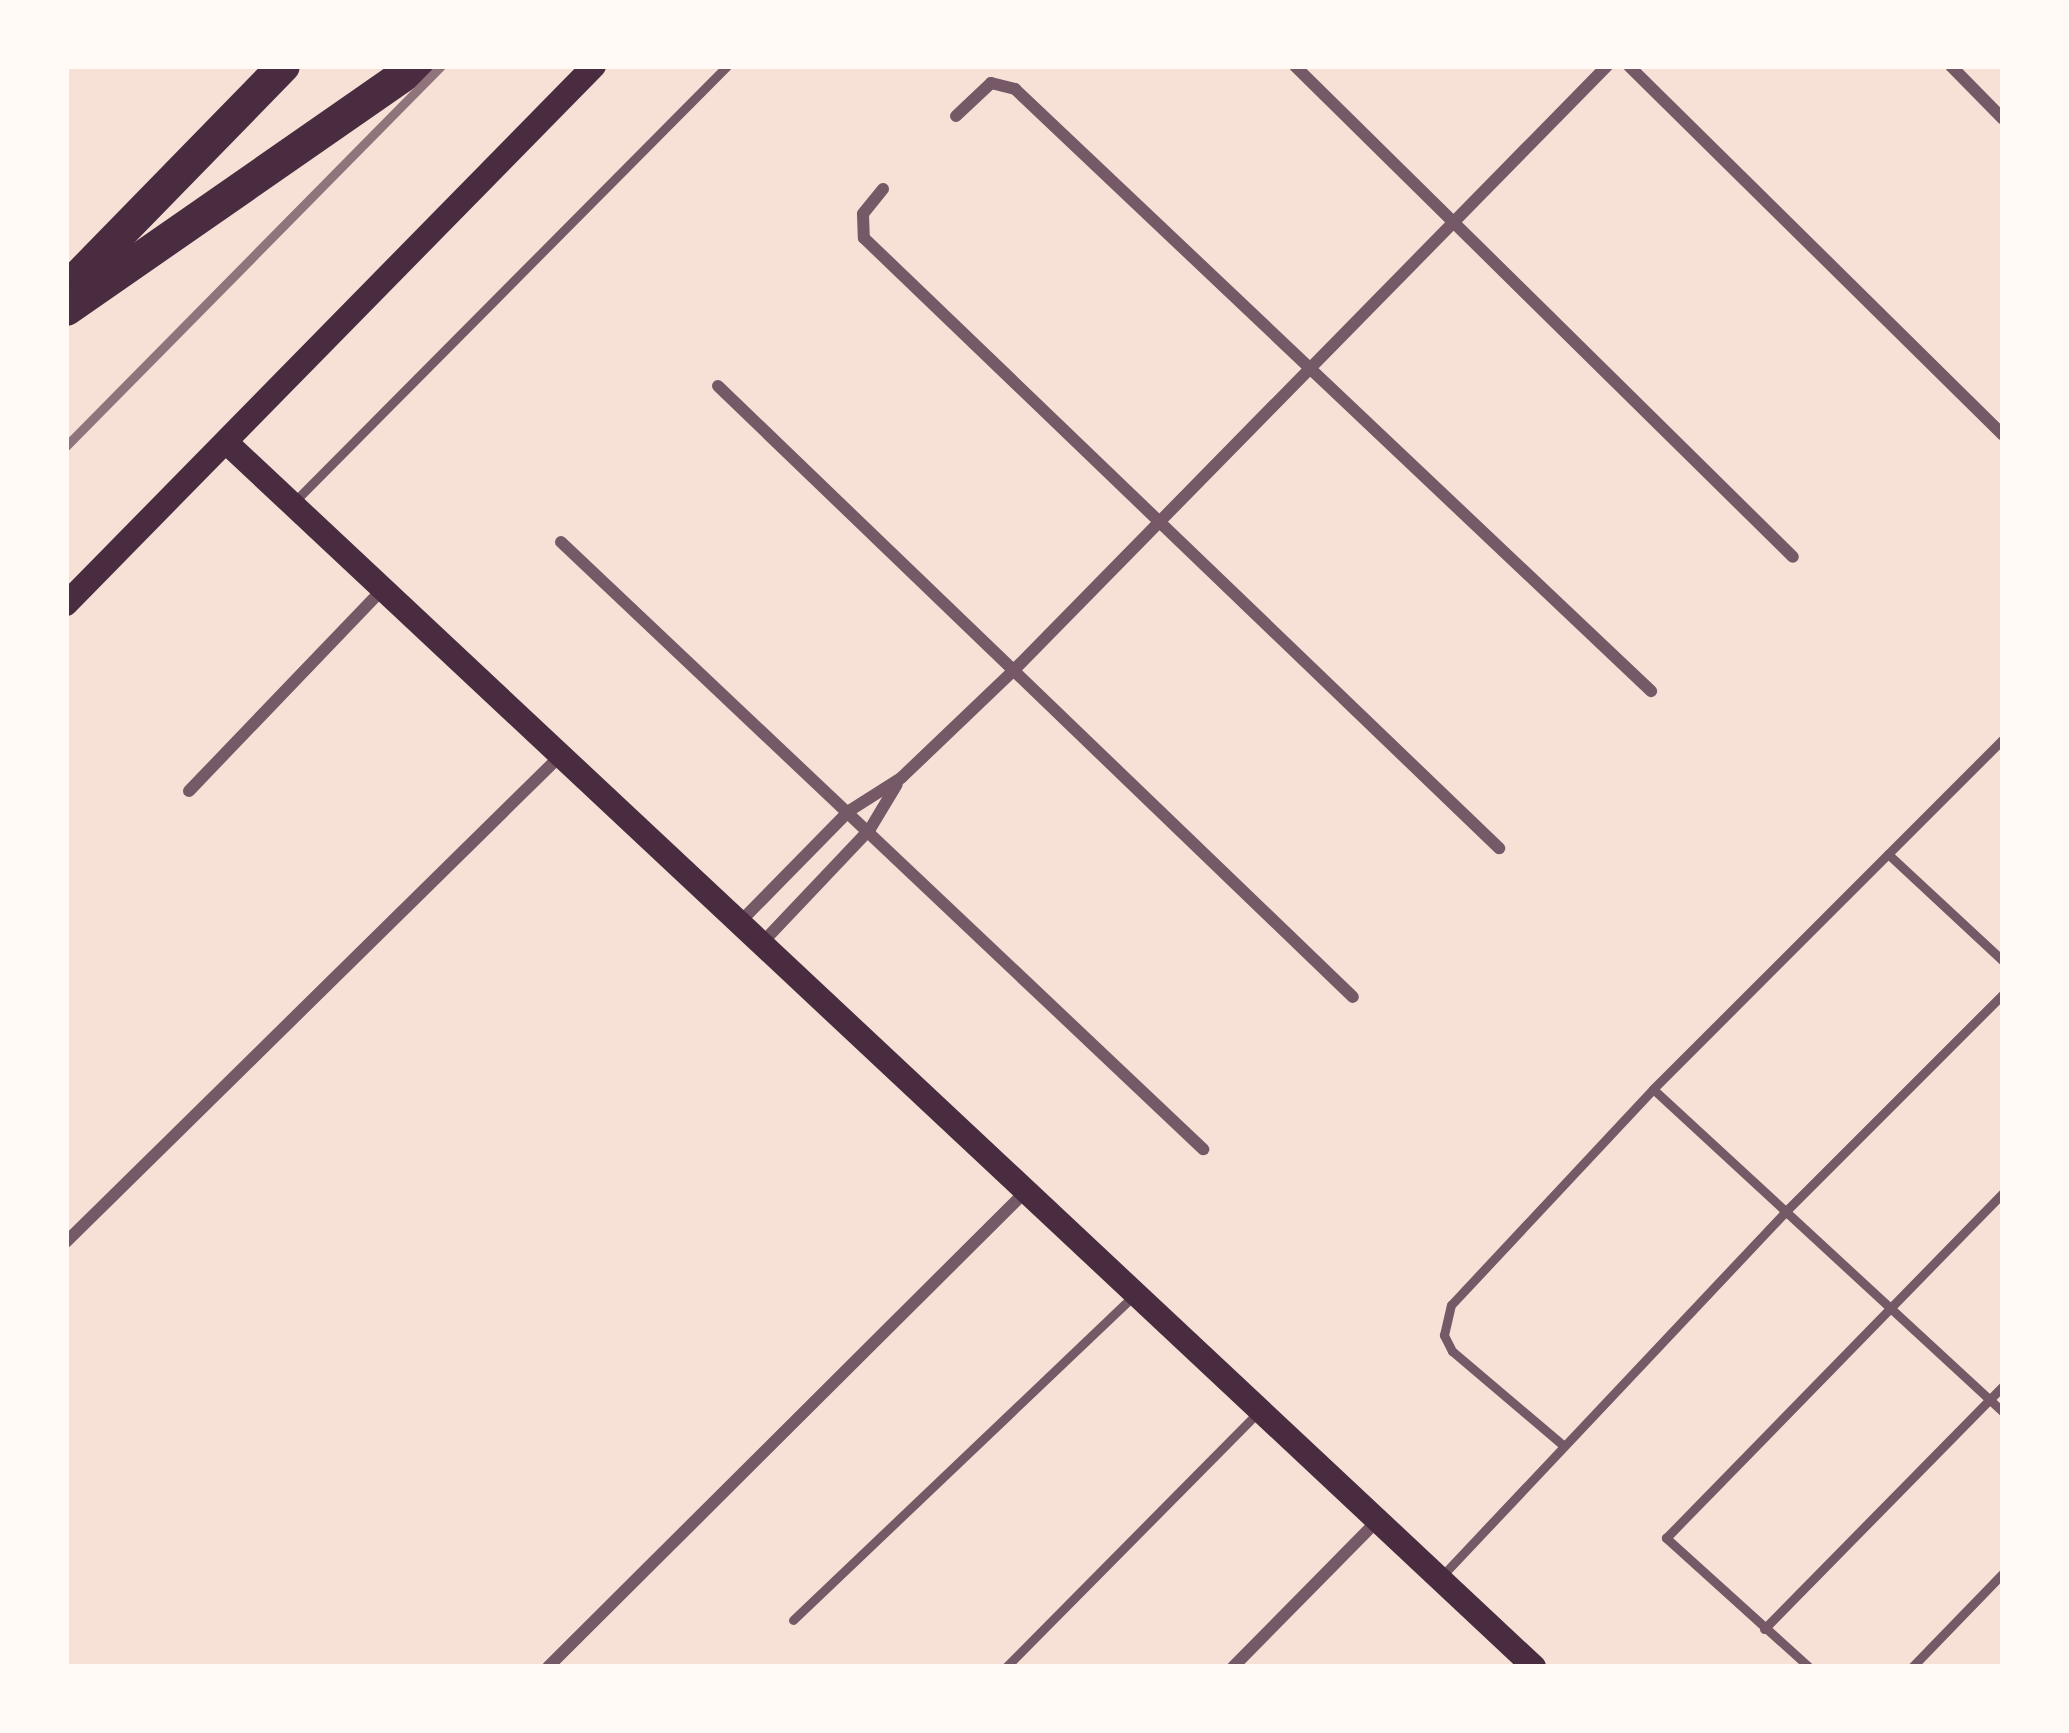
<!DOCTYPE html>
<html>
<head>
<meta charset="utf-8">
<style>
  body { margin:0 }
  #map { position:relative; width:2069px; height:1733px; overflow:hidden; background:#f7e1d7; font-family:Spectral,serif }
  div>[style] { position:absolute }
  [style*='--x'] { left:calc(var(--x)*1px); top:calc(var(--y)*1px); width:calc(var(--w)*1px); rotate:calc(var(--a)*1deg) }
  .service>* { height:9px; margin:-4.5px; padding:0 4.5px; transform-origin:4.5px; border-radius:4.5px; background:#755966 }
  .minor>* { height:12px; margin:-6px; padding:0 6px; transform-origin:6px; border-radius:6px; background:#755966 }
  .secondary>* { height:24px; margin:-12px; padding:0 12px; transform-origin:12px; border-radius:12px; background:#4a2c40 }
  .trunk>* { height:33px; margin:-16.5px; padding:0 16.5px; transform-origin:16.5px; border-radius:16.5px; background:#4a2c40 }
  .rail>* { height:9px; margin:-4.5px; padding:0 4.5px; transform-origin:4.5px; border-radius:4.5px; background:#8f747c }
  span { translate:-50% -50%; white-space:nowrap; text-align:center; line-height:1.15; -webkit-text-stroke:10px #fffaf5; paint-order:stroke }
  .frame { position:absolute; inset:0; border:69px solid #fffaf5; pointer-events:none }
</style>
</head>
<body>
<div id="map">
  <div class="service">
    <i style="--x:295;--y:501;--w:613;--a:-45.2"></i>
    <i style="--x:1888;--y:854;--w:157;--a:42.9"></i>
    <i style="--x:1653;--y:1089;--w:476;--a:42.7"></i>
    <i style="--x:1564;--y:1446;--w:147;--a:-139.7"></i>
    <i style="--x:1452;--y:1351;--w:18;--a:-117"></i>
    <i style="--x:1444;--y:1335;--w:31;--a:-77"></i>
    <i style="--x:1451;--y:1305;--w:296;--a:-46.9"></i>
    <i style="--x:1653;--y:1089;--w:495;--a:-45"></i>
    <i style="--x:1440;--y:1578;--w:506;--a:-46.68"></i>
    <i style="--x:1787;--y:1210;--w:305;--a:-45"></i>
    <i style="--x:793;--y:1620;--w:470;--a:-43.6"></i>
    <i style="--x:1764;--y:1629;--w:341;--a:-45.5"></i>
    <i style="--x:1006;--y:1667;--w:360;--a:-45.3"></i>
    <i style="--x:1809;--y:1667;--w:193;--a:-137.9"></i>
    <i style="--x:1666;--y:1538;--w:482;--a:-45.7"></i>
    <i style="--x:1912;--y:1667;--w:131;--a:-45.9"></i>
  </div>
  <div class="minor">
    <i style="--x:1295;--y:66;--w:699;--a:44.59"></i>
    <i style="--x:1629;--y:66;--w:525;--a:44.61"></i>
    <i style="--x:1951;--y:66;--w:74;--a:45.5"></i>
    <i style="--x:956;--y:116;--w:48;--a:-43.3"></i>
    <i style="--x:991;--y:83;--w:25;--a:14"></i>
    <i style="--x:1015;--y:89;--w:876;--a:43.43"></i>
    <i style="--x:883;--y:189;--w:32;--a:129"></i>
    <i style="--x:863;--y:214;--w:24;--a:88"></i>
    <i style="--x:864;--y:238;--w:881;--a:43.85"></i>
    <i style="--x:718;--y:386;--w:881;--a:43.9"></i>
    <i style="--x:561;--y:542;--w:884;--a:43.39"></i>
    <i style="--x:189;--y:791;--w:276;--a:-46.2"></i>
    <i style="--x:738;--y:924;--w:158;--a:-45.5"></i>
    <i style="--x:849;--y:811;--w:62;--a:-32.4"></i>
    <i style="--x:901;--y:778;--w:156;--a:-43.7"></i>
    <i style="--x:1014;--y:670;--w:846;--a:-45.53"></i>
    <i style="--x:760;--y:945;--w:160;--a:-46.5"></i>
    <i style="--x:870;--y:829;--w:52;--a:-59"></i>
    <i style="--x:66;--y:1242;--w:692;--a:-44.53"></i>
    <i style="--x:548;--y:1667;--w:669;--a:-44.88"></i>
    <i style="--x:1233;--y:1667;--w:205;--a:-45.4"></i>
  </div>
  <div class="secondary">
    <i style="--x:226;--y:442;--w:1792;--a:43.12"></i>
    <i style="--x:66;--y:604;--w:754;--a:-45.54"></i>
  </div>
  <div class="trunk">
    <i style="--x:67;--y:287;--w:309;--a:-45.7"></i>
    <i style="--x:66;--y:309;--w:426;--a:-34.8"></i>
  </div>
  <div class="rail">
    <i style="--x:66;--y:446;--w:534;--a:-45.38"></i>
  </div>
  <div class="frame"></div>
</div>
</body>
</html>
